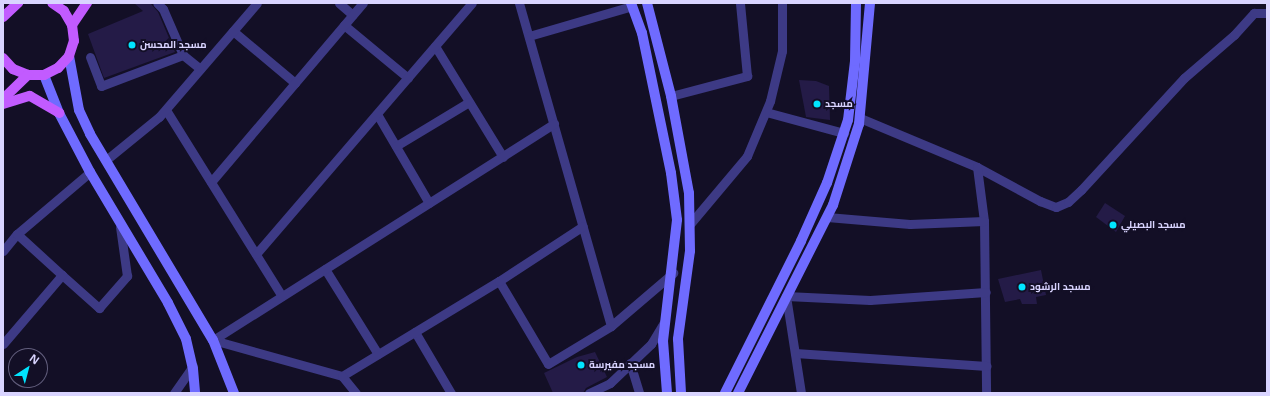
<!DOCTYPE html>
<html>
<head>
<meta charset="utf-8">
<style>
  body { margin:0 }
  #map { position:relative; width:1270px; height:396px; overflow:hidden; background:#130f26; font-family:"Noto Sans",Cairo,sans-serif }
  div>[style] { position:absolute }
  [style*='--x'] { left:calc(var(--x)*1px); top:calc(var(--y)*1px); width:calc(var(--w)*1px); rotate:calc(var(--a)*1deg) }
  .building>* { inset:0; background:#241b47 }
  .street>* { height:9px; margin:-4.5px; padding:0 4.5px; transform-origin:4.5px; border-radius:4.5px; background:#3d3a85 }
  .secondary>* { height:10px; margin:-5px; padding:0 5px; transform-origin:5px; border-radius:5px; background:#6f6bff }
  .primary>* { height:10px; margin:-5px; padding:0 5px; transform-origin:5px; border-radius:5px; background:#c25bff }
  .dots>* { width:11px; height:11px; translate:-50% -50%; box-sizing:border-box; border:2px solid #130f26; border-radius:50% }
  span { translate:-50% -50%; white-space:nowrap; text-align:center; line-height:1.15; -webkit-text-stroke:4px #130f26; paint-order:stroke }
  .poi-label { font-size:10px; color:#d9d4ff; font-weight:700 }
  .left { translate:0 -50%; text-align:left }
  .frame { position:absolute; inset:0; border:4px solid #d9d4ff; pointer-events:none }
  .north { position:absolute; left:8px; top:348px; width:40px; height:40px; box-sizing:border-box; background:#130f26; border:1px solid #625e7d; border-radius:50%; rotate:36deg; font-size:11px; font-weight:700; line-height:16px; text-align:center; color:#d9d4ff }
  .north::after { content:''; display:block; margin:auto; width:14px; height:18px; background:#00e5ff; clip-path:polygon(50% 0,100% 100%,50% 72%,0 100%) }
</style>
</head>
<body>
<div id="map">
  <div class="building">
    <i style="clip-path:polygon(134px 3px,151px 4px,158px 12px,175px 52px,104px 78px,88px 34px,143px 11px)"></i>
    <i style="clip-path:polygon(799px 80px,816px 81px,829px 86px,830px 120px,806px 117px)"></i>
    <i style="clip-path:polygon(1105px 203px,1125px 216px,1116px 232px,1096px 217px)"></i>
    <i style="clip-path:polygon(1041px 270px,1046px 295px,1036px 297px,1037px 304px,1022px 304px,1020px 299px,1005px 302px,998px 279px)"></i>
    <i style="clip-path:polygon(595px 352px,607px 377px,586px 388px,583px 393px,553px 393px,544px 373px,577px 357px)"></i>
  </div>
  <div class="street">
    <i style="--x:339;--y:3;--w:18;--a:41"></i>
    <i style="--x:519;--y:3;--w:336;--a:74.1"></i>
    <i style="--x:344;--y:25;--w:83;--a:39.6"></i>
    <i style="--x:233;--y:31;--w:81;--a:40"></i>
    <i style="--x:529;--y:36;--w:107;--a:-16.2"></i>
    <i style="--x:435;--y:46;--w:130;--a:58.5"></i>
    <i style="--x:183;--y:55;--w:22;--a:39"></i>
    <i style="--x:90;--y:57;--w:31;--a:69"></i>
    <i style="--x:101;--y:86;--w:88;--a:-20.7"></i>
    <i style="--x:183;--y:55;--w:50;--a:-113.5"></i>
    <i style="--x:163;--y:9;--w:8;--a:-135"></i>
    <i style="--x:671;--y:96;--w:79;--a:-14.7"></i>
    <i style="--x:747;--y:76;--w:73;--a:-95.5"></i>
    <i style="--x:166;--y:110;--w:219;--a:58.1"></i>
    <i style="--x:766;--y:112;--w:81;--a:15.1"></i>
    <i style="--x:377;--y:114;--w:103;--a:59.7"></i>
    <i style="--x:860;--y:118;--w:127;--a:22.7"></i>
    <i style="--x:977;--y:167;--w:72;--a:28.4"></i>
    <i style="--x:1040;--y:201;--w:17;--a:21"></i>
    <i style="--x:1056;--y:207;--w:13;--a:-23"></i>
    <i style="--x:1068;--y:202;--w:18;--a:-43"></i>
    <i style="--x:1081;--y:190;--w:152;--a:-47.4"></i>
    <i style="--x:1184;--y:78;--w:66;--a:-40.7"></i>
    <i style="--x:1234;--y:35;--w:30;--a:-48"></i>
    <i style="--x:1254;--y:13;--w:13;--a:0"></i>
    <i style="--x:396;--y:146;--w:85;--a:-31.1"></i>
    <i style="--x:106;--y:160;--w:68;--a:-39.1"></i>
    <i style="--x:159;--y:117;--w:150;--a:-49.3"></i>
    <i style="--x:977;--y:167;--w:54;--a:82.6"></i>
    <i style="--x:984;--y:221;--w:172;--a:89.3"></i>
    <i style="--x:211;--y:182;--w:235;--a:-49.7"></i>
    <i style="--x:827;--y:217;--w:83;--a:4.8"></i>
    <i style="--x:910;--y:224;--w:74;--a:-2.3"></i>
    <i style="--x:690;--y:224;--w:89;--a:-50"></i>
    <i style="--x:747;--y:156;--w:60;--a:-67.3"></i>
    <i style="--x:770;--y:101;--w:51;--a:-76.5"></i>
    <i style="--x:782;--y:51;--w:48;--a:-90"></i>
    <i style="--x:3;--y:251;--w:22;--a:-51"></i>
    <i style="--x:17;--y:234;--w:96;--a:-40.3"></i>
    <i style="--x:256;--y:254;--w:331;--a:-49.3"></i>
    <i style="--x:325;--y:269;--w:100;--a:58.1"></i>
    <i style="--x:62;--y:275;--w:50;--a:41.7"></i>
    <i style="--x:99;--y:308;--w:43;--a:-48.8"></i>
    <i style="--x:127;--y:276;--w:49;--a:-98.1"></i>
    <i style="--x:499;--y:281;--w:96;--a:59.4"></i>
    <i style="--x:548;--y:364;--w:74;--a:-31.1"></i>
    <i style="--x:611;--y:326;--w:82;--a:-40.5"></i>
    <i style="--x:415;--y:332;--w:71;--a:59.5"></i>
    <i style="--x:213;--y:340;--w:134;--a:15.6"></i>
    <i style="--x:342;--y:376;--w:184;--a:-31.2"></i>
    <i style="--x:499;--y:281;--w:100;--a:-33.2"></i>
    <i style="--x:213;--y:340;--w:404;--a:-32.4"></i>
    <i style="--x:3;--y:344;--w:91;--a:-49.5"></i>
    <i style="--x:62;--y:275;--w:61;--a:-137.7"></i>
    <i style="--x:795;--y:353;--w:192;--a:3.9"></i>
    <i style="--x:630;--y:363;--w:31;--a:73"></i>
    <i style="--x:342;--y:376;--w:22;--a:51"></i>
    <i style="--x:174;--y:393;--w:33;--a:-55"></i>
    <i style="--x:589;--y:393;--w:23;--a:-25"></i>
    <i style="--x:610;--y:383;--w:57;--a:-43.6"></i>
    <i style="--x:651;--y:344;--w:27;--a:-59"></i>
    <i style="--x:801;--y:393;--w:98;--a:-98.8"></i>
    <i style="--x:786;--y:296;--w:84;--a:2.7"></i>
    <i style="--x:870;--y:300;--w:116;--a:-3.9"></i>
  </div>
  <div class="secondary">
    <i style="--x:631;--y:3;--w:32;--a:70"></i>
    <i style="--x:642;--y:33;--w:143;--a:78.3"></i>
    <i style="--x:671;--y:173;--w:47;--a:82.7"></i>
    <i style="--x:677;--y:220;--w:122;--a:96.6"></i>
    <i style="--x:663;--y:341;--w:52;--a:85.6"></i>
    <i style="--x:647;--y:3;--w:96;--a:75.5"></i>
    <i style="--x:671;--y:96;--w:99;--a:79.5"></i>
    <i style="--x:689;--y:193;--w:58;--a:89"></i>
    <i style="--x:690;--y:251;--w:89;--a:97.8"></i>
    <i style="--x:678;--y:339;--w:54;--a:86.8"></i>
    <i style="--x:69;--y:56;--w:55;--a:79.5"></i>
    <i style="--x:79;--y:110;--w:26;--a:65"></i>
    <i style="--x:90;--y:134;--w:240;--a:59.2"></i>
    <i style="--x:213;--y:340;--w:57;--a:68.4"></i>
    <i style="--x:44;--y:75;--w:41;--a:68.5"></i>
    <i style="--x:59;--y:113;--w:67;--a:62.3"></i>
    <i style="--x:90;--y:172;--w:152;--a:59.2"></i>
    <i style="--x:168;--y:303;--w:40;--a:63.4"></i>
    <i style="--x:186;--y:339;--w:31;--a:77"></i>
    <i style="--x:193;--y:369;--w:24;--a:85"></i>
    <i style="--x:725;--y:393;--w:170;--a:-63.4"></i>
    <i style="--x:801;--y:241;--w:64;--a:-65.9"></i>
    <i style="--x:827;--y:183;--w:66;--a:-71.6"></i>
    <i style="--x:848;--y:120;--w:59;--a:-83.2"></i>
    <i style="--x:855;--y:61;--w:58;--a:-89"></i>
    <i style="--x:738;--y:393;--w:211;--a:-63.2"></i>
    <i style="--x:833;--y:205;--w:85;--a:-72.2"></i>
    <i style="--x:859;--y:124;--w:121;--a:-84.8"></i>
  </div>
  <div class="primary">
    <i style="--x:3;--y:17;--w:21;--a:-43"></i>
    <i style="--x:72;--y:25;--w:27;--a:-56"></i>
    <i style="--x:3;--y:58;--w:15;--a:48"></i>
    <i style="--x:13;--y:69;--w:16;--a:22"></i>
    <i style="--x:28;--y:75;--w:16;--a:0"></i>
    <i style="--x:44;--y:75;--w:16;--a:-27"></i>
    <i style="--x:58;--y:68;--w:16;--a:-47"></i>
    <i style="--x:69;--y:56;--w:16;--a:-72"></i>
    <i style="--x:74;--y:41;--w:16;--a:-97"></i>
    <i style="--x:72;--y:25;--w:16;--a:-120"></i>
    <i style="--x:64;--y:11;--w:14;--a:-146"></i>
    <i style="--x:3;--y:99;--w:35;--a:-44"></i>
    <i style="--x:3;--y:104;--w:28;--a:-17"></i>
    <i style="--x:30;--y:96;--w:34;--a:30"></i>
  </div>
  <div class="dots">
    <i style="left:132px;top:45px;background:#00e5ff"></i>
    <i style="left:817px;top:104px;background:#00e5ff"></i>
    <i style="left:1113px;top:225px;background:#00e5ff"></i>
    <i style="left:1022px;top:287px;background:#00e5ff"></i>
    <i style="left:581px;top:365px;background:#00e5ff"></i>
  </div>
  <div class="poi-label">
    <span class="left" style="left:140px;top:45px">مسجد المحسن</span>
    <span class="left" style="left:825px;top:104px">مسجد</span>
    <span class="left" style="left:1121px;top:225px">مسجد البصيلي</span>
    <span class="left" style="left:1030px;top:287px">مسجد الرشود</span>
    <span class="left" style="left:589px;top:365px">مسجد مفيرسة</span>
  </div>
  <div class="frame"></div>
  <div class="north">N</div>
</div>
</body>
</html>
